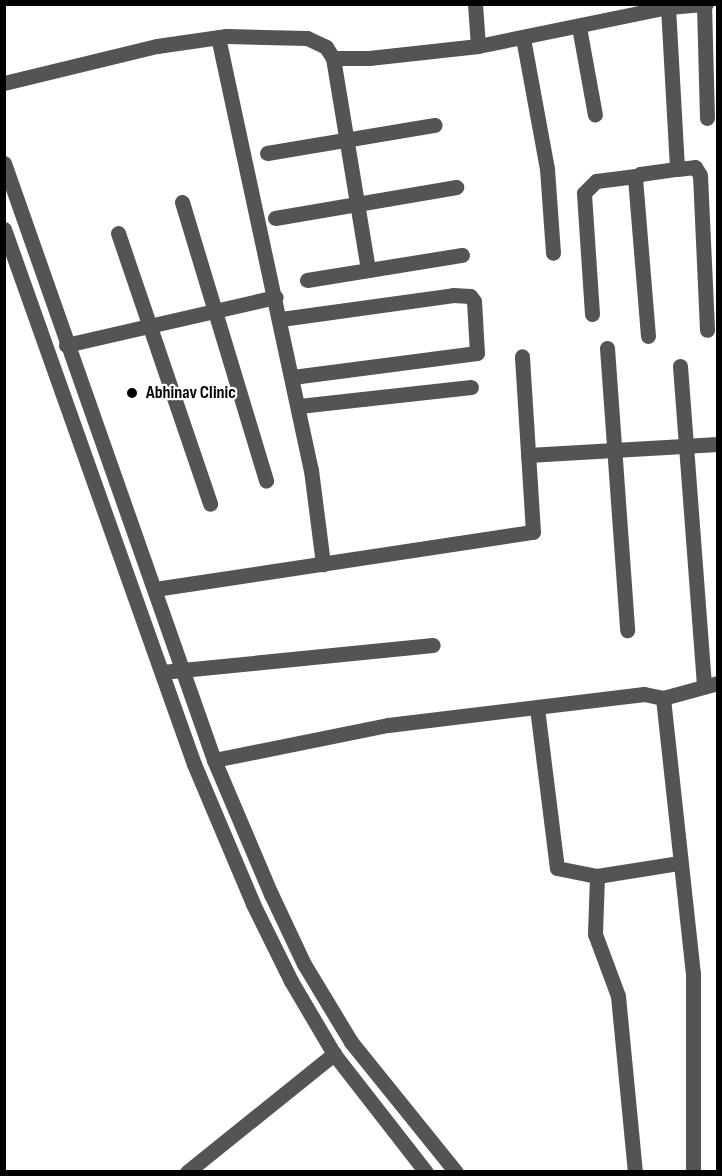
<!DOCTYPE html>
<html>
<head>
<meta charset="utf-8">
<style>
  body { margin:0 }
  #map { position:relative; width:722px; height:1176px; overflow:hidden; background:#fff; font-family:"Sofia Sans Condensed",sans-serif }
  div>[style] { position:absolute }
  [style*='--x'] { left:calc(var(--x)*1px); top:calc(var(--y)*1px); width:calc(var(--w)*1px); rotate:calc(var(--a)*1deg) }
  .minor>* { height:15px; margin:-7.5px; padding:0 7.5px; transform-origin:7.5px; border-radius:7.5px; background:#545454 }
  .dots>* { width:16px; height:16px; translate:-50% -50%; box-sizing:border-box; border:3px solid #fff; border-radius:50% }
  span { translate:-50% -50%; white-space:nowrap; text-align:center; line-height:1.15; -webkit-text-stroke:4.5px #fff; paint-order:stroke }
  .poi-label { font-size:18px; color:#000; font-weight:700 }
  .left { translate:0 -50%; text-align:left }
  .frame { position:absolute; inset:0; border:6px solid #000; pointer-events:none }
</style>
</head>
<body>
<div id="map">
  <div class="minor">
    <i style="--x:475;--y:4;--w:42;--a:85.9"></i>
    <i style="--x:704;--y:4;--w:114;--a:88.5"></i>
    <i style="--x:668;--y:7;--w:162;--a:86.8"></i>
    <i style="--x:677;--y:169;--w:18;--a:-6"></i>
    <i style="--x:695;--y:167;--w:9;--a:58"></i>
    <i style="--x:700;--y:175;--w:155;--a:87.4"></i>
    <i style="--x:579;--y:27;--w:89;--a:79.7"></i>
    <i style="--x:218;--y:37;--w:443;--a:77.9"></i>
    <i style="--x:311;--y:470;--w:95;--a:82.7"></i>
    <i style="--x:523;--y:38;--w:133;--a:79.6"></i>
    <i style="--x:547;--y:169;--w:84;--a:85.9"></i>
    <i style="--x:333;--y:58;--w:36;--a:0"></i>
    <i style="--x:369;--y:58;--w:110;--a:-6.3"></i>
    <i style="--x:478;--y:46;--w:194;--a:-11.6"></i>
    <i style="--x:668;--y:7;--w:38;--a:-5"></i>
    <i style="--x:4;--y:83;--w:157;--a:-13.6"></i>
    <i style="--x:157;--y:46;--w:70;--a:-8.2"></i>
    <i style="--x:226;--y:36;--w:81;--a:1.4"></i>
    <i style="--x:307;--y:38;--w:21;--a:25"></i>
    <i style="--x:326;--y:47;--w:13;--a:58"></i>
    <i style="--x:333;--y:58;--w:215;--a:80.6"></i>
    <i style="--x:267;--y:153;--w:170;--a:-9.5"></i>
    <i style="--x:4;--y:163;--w:633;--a:70.62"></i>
    <i style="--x:214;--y:760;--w:146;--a:67"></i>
    <i style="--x:271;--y:894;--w:77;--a:64.8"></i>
    <i style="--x:304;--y:964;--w:91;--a:58.9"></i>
    <i style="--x:351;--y:1042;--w:167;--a:51.1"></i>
    <i style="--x:182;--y:202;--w:291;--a:73.2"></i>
    <i style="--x:275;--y:218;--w:184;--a:-9.7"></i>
    <i style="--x:4;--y:229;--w:568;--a:70.45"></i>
    <i style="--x:194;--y:764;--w:152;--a:67.1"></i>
    <i style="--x:253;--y:904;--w:86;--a:63.7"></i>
    <i style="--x:291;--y:981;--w:85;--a:59.5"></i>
    <i style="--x:334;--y:1054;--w:150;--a:52.1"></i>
    <i style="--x:118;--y:233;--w:286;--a:71.2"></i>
    <i style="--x:307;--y:280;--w:157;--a:-9.2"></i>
    <i style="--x:592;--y:314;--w:121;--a:-93.8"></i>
    <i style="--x:584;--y:193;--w:17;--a:-45"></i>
    <i style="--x:596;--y:181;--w:40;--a:-7.1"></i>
    <i style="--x:281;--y:319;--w:174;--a:-7.9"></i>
    <i style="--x:453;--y:295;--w:17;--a:3"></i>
    <i style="--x:470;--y:296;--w:6;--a:51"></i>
    <i style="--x:474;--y:301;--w:52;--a:86.7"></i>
    <i style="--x:477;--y:353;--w:186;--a:172.6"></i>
    <i style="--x:648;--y:336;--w:158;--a:-94.7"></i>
    <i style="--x:635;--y:179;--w:7;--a:-45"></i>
    <i style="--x:640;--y:174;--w:37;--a:-8"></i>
    <i style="--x:66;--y:345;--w:215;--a:-12.9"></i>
    <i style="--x:607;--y:348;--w:283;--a:85.9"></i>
    <i style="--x:680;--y:366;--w:319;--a:85.7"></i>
    <i style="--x:299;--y:406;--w:173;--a:-6.3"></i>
    <i style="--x:528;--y:455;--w:190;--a:-3.3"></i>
    <i style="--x:155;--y:589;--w:382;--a:-8.6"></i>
    <i style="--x:533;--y:532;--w:176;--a:-93.6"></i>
    <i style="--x:162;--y:672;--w:272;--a:-5.7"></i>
    <i style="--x:663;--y:698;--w:278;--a:83.8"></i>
    <i style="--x:693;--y:974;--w:198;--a:90"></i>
    <i style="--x:537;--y:708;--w:161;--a:82.9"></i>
    <i style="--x:557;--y:868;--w:41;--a:11.3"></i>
    <i style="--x:597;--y:876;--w:82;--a:-9.1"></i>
    <i style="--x:214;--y:760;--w:177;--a:-11.4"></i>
    <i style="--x:388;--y:725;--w:258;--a:-6.9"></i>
    <i style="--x:644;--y:694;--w:19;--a:12"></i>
    <i style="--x:663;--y:698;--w:57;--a:-15.3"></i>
    <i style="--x:597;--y:876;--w:58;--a:92"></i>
    <i style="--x:595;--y:934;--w:66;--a:69.6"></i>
    <i style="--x:618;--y:996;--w:177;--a:84.5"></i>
    <i style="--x:187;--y:1172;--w:189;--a:-38.8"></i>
  </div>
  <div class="dots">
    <i style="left:132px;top:393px;background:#000"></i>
  </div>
  <div class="poi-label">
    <span class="left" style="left:146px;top:393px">Abhinav Clinic</span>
  </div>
  <div class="frame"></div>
</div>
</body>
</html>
